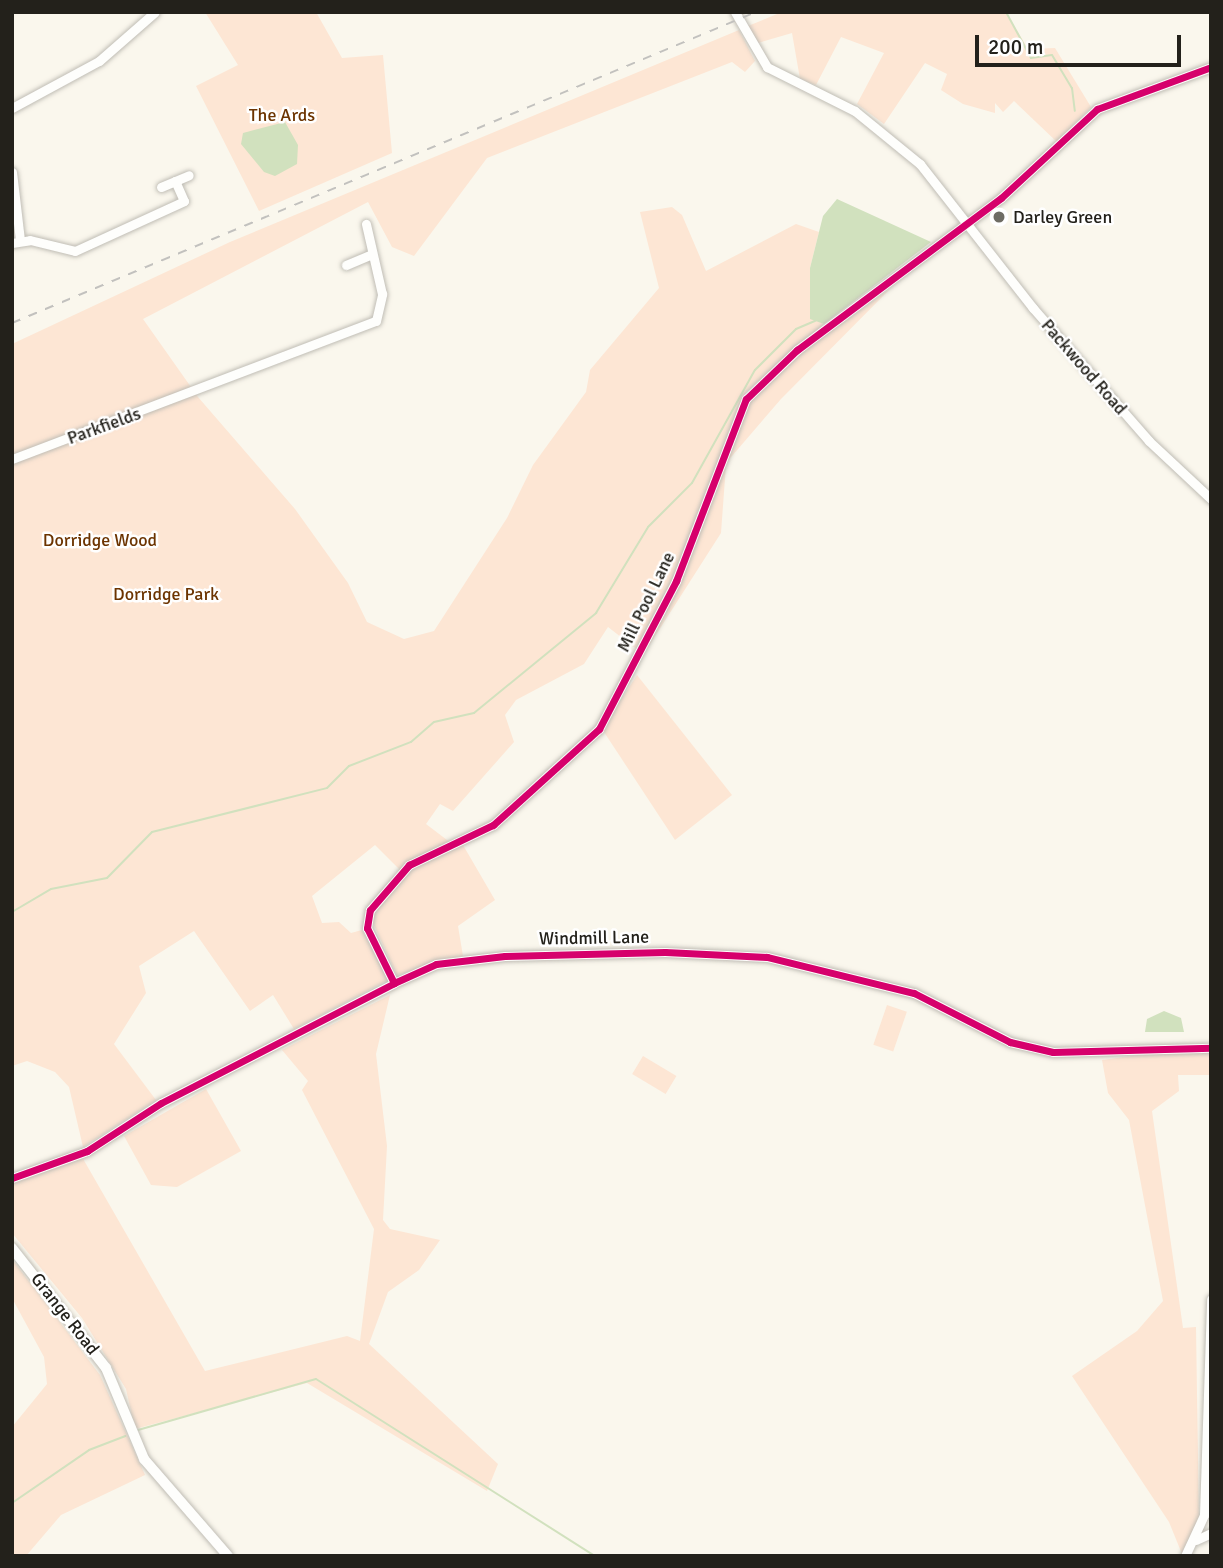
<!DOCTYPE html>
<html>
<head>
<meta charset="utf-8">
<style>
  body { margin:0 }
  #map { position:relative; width:1223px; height:1568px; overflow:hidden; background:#faf7ed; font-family:Signika,sans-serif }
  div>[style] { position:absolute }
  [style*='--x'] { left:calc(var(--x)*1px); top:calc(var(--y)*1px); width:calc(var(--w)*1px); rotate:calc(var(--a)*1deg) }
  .green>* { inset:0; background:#fde6d4; transform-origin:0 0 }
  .water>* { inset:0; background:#d1e1be }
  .stream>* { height:2px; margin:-1px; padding:0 1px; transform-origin:1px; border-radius:1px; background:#d1e1be }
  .roads { filter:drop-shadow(0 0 2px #c0bdb5) drop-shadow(0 0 2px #c0bdb5) }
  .minor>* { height:9px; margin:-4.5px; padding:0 4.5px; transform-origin:4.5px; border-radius:4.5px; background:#fefefc }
  .major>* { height:10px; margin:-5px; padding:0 5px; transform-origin:5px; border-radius:5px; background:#fefefc }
  .rail>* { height:2px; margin-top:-1px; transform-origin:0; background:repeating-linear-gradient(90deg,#c2c1be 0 9px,transparent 0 18px) }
  .cycleway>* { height:7px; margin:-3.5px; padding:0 3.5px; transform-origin:3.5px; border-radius:3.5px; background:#d6006c }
  .dots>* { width:19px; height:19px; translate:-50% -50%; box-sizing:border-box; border:4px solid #fff; border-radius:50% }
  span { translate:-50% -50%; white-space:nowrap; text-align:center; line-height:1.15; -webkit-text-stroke:5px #fff; paint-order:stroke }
  .park-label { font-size:18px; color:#6c3401 }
  .poi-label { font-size:18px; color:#23211b }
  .left { translate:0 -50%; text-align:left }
  .street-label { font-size:18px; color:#23211b }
  .frame { position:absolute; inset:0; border:14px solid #23211b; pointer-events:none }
  .scale { position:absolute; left:975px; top:35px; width:206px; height:32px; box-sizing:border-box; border:4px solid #23211b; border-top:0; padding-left:9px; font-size:21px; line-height:24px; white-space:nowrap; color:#23211b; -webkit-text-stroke:5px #fff; paint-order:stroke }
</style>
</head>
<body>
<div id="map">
  <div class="green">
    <i style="clip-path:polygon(205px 12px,316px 12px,342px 58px,383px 55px,392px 153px,259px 211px,196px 86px,238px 65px)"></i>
    <i style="clip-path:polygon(782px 12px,1006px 12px,1028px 49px,1055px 48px,1091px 107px,1057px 142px,1014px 101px,1003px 112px,995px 103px,995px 113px,963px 104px,941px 90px,947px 74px,925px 63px,884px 124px,857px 104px,884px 53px,841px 37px,816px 85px,800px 79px,792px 33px,758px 43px,748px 26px)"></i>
    <i style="clip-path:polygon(739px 30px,755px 61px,745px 72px,732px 62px,487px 158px,414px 256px,392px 247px,368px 202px,143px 319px,198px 397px,295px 509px,348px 583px,367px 622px,404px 639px,434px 631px,507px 518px,533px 465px,586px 392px,590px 370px,659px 288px,640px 212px,672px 207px,682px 215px,706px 271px,796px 224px,819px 232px,810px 268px,810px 318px,824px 324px,746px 392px,674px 580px,639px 651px,608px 627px,584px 664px,516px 700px,505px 715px,514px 742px,453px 811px,440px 804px,426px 824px,451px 843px,400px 870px,375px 845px,312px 896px,322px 923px,339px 922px,351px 933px,362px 930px,388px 980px,294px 1029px,273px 995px,250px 1011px,194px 931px,139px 966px,146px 993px,114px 1044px,156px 1100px,83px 1147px,69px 1087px,55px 1072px,27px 1061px,12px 1066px,12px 344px,230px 242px)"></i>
    <i style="clip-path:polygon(890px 289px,781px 399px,726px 463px,749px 401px,797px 355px)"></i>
    <i style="clip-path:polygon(726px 465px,721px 533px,643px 655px,679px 584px)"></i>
    <i style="clip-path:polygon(637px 675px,732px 795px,675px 840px,602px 729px)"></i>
    <i style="clip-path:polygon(463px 845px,495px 900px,458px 926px,463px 956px,397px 975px,371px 919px,374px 910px,421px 859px)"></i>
    <i style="clip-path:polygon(390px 995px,376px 1054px,387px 1146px,383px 1220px,390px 1229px,440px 1240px,419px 1270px,388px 1292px,369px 1344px,498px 1464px,487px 1491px,307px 1383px,135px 1429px,126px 1389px,82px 1318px,12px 1233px,12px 1183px,82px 1157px,205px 1371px,347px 1336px,360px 1341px,374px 1229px,302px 1090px,308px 1081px,282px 1050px)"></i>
    <i style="left:887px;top:1005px;width:21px;height:42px;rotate:19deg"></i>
    <i style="clip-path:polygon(1161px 1052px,1211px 1052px,1211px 1075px,1178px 1075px,1179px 1091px,1152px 1111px,1183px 1328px,1196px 1327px,1199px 1523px,1182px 1554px,1169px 1522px,1072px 1376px,1137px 1331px,1163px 1301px,1129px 1120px,1108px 1093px,1102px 1060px)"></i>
    <i style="left:643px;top:1056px;width:39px;height:21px;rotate:31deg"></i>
    <i style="clip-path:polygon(206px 1089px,241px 1151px,177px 1187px,151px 1185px,124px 1136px)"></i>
    <i style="clip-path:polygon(12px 1259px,100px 1375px,145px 1475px,61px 1515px,26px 1556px,12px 1556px,12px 1427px,47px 1384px,44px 1357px,12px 1298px)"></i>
  </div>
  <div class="water">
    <i style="clip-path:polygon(285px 122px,298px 145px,297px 164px,275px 176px,264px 172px,241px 144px,243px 133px)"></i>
    <i style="clip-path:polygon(837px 199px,931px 242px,824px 324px,810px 319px,810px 268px,823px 216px)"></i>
    <i style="clip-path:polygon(1164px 1011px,1181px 1018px,1184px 1032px,1145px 1032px,1147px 1019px)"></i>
  </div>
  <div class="stream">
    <i style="--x:989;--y:12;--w:10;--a:0"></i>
    <i style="--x:1006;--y:12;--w:52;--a:61.5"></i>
    <i style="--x:1031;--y:58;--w:21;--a:-8"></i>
    <i style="--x:1052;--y:55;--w:39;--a:59"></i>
    <i style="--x:1072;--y:88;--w:23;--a:83"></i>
    <i style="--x:12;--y:912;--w:45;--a:-30.5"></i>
    <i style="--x:51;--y:889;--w:57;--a:-11.1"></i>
    <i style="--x:107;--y:878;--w:64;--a:-45.6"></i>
    <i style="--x:152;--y:832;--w:180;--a:-14.1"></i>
    <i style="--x:327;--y:788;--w:31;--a:-45"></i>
    <i style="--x:349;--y:766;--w:66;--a:-21.2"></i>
    <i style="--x:411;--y:742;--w:30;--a:-41"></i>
    <i style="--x:434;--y:722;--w:41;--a:-12.7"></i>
    <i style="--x:474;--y:713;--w:158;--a:-39.3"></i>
    <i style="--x:596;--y:613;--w:100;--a:-58.8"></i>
    <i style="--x:648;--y:527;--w:62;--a:-45"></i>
    <i style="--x:692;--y:483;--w:129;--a:-60.9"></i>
    <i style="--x:755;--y:370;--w:58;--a:-45"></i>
    <i style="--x:796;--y:329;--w:21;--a:-23"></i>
    <i style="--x:138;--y:1430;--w:185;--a:-16"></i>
    <i style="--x:316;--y:1379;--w:330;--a:32.4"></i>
    <i style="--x:12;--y:1503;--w:93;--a:-34.5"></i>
    <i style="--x:89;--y:1450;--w:39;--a:-21"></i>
  </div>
  <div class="roads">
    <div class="minor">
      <i style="--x:735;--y:12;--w:64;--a:59.8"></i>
      <i style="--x:767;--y:67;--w:98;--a:26.6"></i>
      <i style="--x:855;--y:111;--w:84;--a:39.2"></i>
      <i style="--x:920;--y:164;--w:183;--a:51.9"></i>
      <i style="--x:1033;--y:308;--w:176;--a:48.9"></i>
      <i style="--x:1149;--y:441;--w:85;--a:43.1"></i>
      <i style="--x:12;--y:108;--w:99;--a:-28.4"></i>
      <i style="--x:99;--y:61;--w:74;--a:-41.2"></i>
      <i style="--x:12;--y:172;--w:68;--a:83.3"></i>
      <i style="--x:161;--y:187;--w:30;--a:-23"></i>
      <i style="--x:12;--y:243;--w:18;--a:-9"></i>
      <i style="--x:30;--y:240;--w:46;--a:13.7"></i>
      <i style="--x:75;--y:251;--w:120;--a:-24.6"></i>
      <i style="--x:184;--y:201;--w:22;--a:-114"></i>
      <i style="--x:346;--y:265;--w:28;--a:-23"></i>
      <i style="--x:12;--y:459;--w:389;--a:-20.8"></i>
      <i style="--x:376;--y:321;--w:28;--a:-77"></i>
      <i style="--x:382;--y:294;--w:72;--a:-102.9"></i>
      <i style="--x:394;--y:983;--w:61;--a:-116.1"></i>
      <i style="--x:367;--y:928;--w:18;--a:-81"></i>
      <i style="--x:370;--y:910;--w:60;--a:-49.1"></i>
      <i style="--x:409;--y:865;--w:93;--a:-25.5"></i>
      <i style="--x:493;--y:825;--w:143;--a:-42.2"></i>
      <i style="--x:599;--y:729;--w:167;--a:-62.5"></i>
      <i style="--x:676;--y:581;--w:195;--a:-69"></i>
      <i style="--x:746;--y:399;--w:71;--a:-43.9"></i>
      <i style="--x:797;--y:350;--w:254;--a:-36.7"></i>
      <i style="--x:1001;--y:198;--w:131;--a:-42.8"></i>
      <i style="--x:1097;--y:109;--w:121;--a:-20.2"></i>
      <i style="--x:12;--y:1178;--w:80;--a:-19.8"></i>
      <i style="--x:87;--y:1151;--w:88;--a:-33"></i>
      <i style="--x:161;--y:1103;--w:262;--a:-27.2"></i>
      <i style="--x:394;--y:983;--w:46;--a:-24.3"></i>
      <i style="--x:436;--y:964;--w:69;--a:-6.6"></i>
      <i style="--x:505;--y:956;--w:160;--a:-1.4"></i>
      <i style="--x:665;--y:952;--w:102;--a:2.8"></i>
      <i style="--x:767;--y:957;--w:151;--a:13.8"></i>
      <i style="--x:914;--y:993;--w:108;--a:27"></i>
      <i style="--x:1010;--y:1042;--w:44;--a:13.1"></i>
      <i style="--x:1053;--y:1052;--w:158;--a:-1.5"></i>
      <i style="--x:1196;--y:1540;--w:17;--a:-25"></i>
      <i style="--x:1185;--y:1556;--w:45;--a:-65.1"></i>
      <i style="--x:1204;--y:1515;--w:216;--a:-88.1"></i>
    </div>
    <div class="major">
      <i style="--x:12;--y:1248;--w:152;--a:51.9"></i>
      <i style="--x:106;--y:1368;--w:99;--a:67.3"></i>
      <i style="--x:144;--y:1459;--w:128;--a:49.1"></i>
    </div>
  </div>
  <div class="rail">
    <i style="--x:12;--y:323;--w:806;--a:-22.69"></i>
  </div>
  <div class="cycleway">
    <i style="--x:394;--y:983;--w:61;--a:-116.1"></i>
    <i style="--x:367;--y:928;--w:18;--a:-81"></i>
    <i style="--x:370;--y:910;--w:60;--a:-49.1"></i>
    <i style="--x:409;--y:865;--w:93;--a:-25.5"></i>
    <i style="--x:493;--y:825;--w:143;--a:-42.2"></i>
    <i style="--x:599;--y:729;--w:167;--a:-62.5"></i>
    <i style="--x:676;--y:581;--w:195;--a:-69"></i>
    <i style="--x:746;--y:399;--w:71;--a:-43.9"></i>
    <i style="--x:797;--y:350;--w:254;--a:-36.7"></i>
    <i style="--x:1001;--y:198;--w:131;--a:-42.8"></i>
    <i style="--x:1097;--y:109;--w:121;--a:-20.2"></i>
    <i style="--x:12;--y:1178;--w:80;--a:-19.8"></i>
    <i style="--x:87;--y:1151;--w:88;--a:-33"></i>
    <i style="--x:161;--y:1103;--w:262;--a:-27.2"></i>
    <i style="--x:394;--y:983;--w:46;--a:-24.3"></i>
    <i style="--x:436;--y:964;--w:69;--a:-6.6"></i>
    <i style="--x:505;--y:956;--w:160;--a:-1.4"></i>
    <i style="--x:665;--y:952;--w:102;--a:2.8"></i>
    <i style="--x:767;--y:957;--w:151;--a:13.8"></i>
    <i style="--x:914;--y:993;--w:108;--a:27"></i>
    <i style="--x:1010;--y:1042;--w:44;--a:13.1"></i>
    <i style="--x:1053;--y:1052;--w:158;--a:-1.5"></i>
  </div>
  <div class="dots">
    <i style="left:999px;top:217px;background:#6e6c64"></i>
  </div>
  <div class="park-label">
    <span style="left:282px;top:115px">The Ards</span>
    <span style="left:100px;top:540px">Dorridge Wood</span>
    <span style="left:166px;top:594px">Dorridge Park</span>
  </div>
  <div class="poi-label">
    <span class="left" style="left:1013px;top:217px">Darley Green</span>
  </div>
  <div class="street-label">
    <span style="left:1084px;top:367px;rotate:49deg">Packwood Road</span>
    <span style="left:104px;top:426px;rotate:-20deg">Parkfields</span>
    <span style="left:646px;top:602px;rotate:-64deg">Mill Pool Lane</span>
    <span style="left:594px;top:938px;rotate:-1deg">Windmill Lane</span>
    <span style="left:65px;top:1314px;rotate:52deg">Grange Road</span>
  </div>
  <div class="frame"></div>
  <div class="scale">200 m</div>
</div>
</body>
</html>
